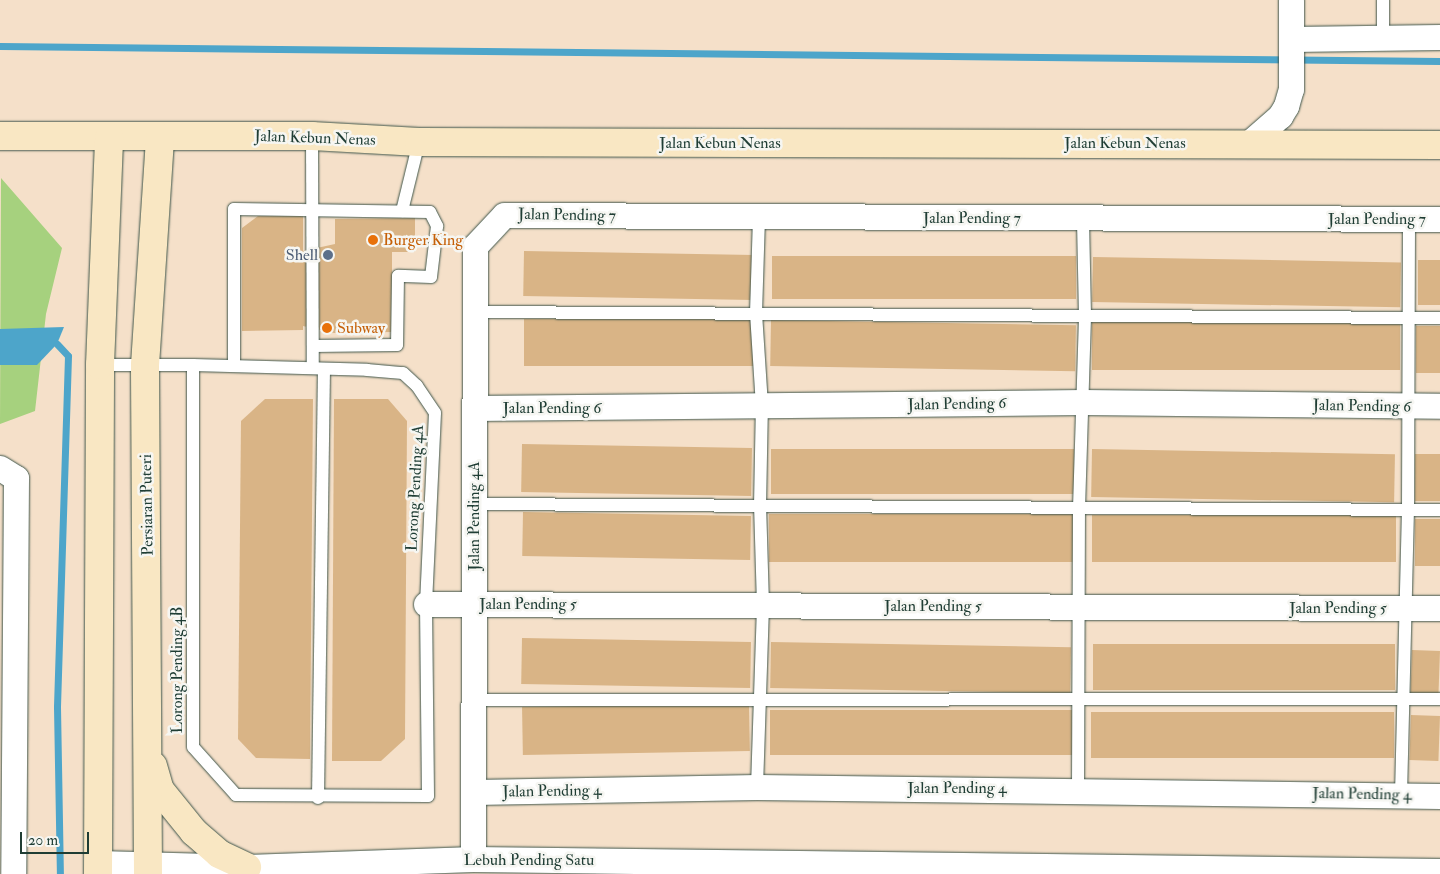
<!DOCTYPE html>
<html>
<head>
<meta charset="utf-8">
<style>
  body { margin:0 }
  #map { position:relative; width:1440px; height:874px; overflow:hidden; background:#f5e0c9; font-family:"IM FELL Double Pica",serif }
  div>[style] { position:absolute }
  [style*='--x'] { left:calc(var(--x)*1px); top:calc(var(--y)*1px); width:calc(var(--w)*1px); rotate:calc(var(--a)*1deg) }
  .green>* { inset:0; background:#a6d17e }
  .water>* { inset:0; background:#4da5ca }
  .stream>* { height:7px; margin:-3.5px; padding:0 3.5px; transform-origin:3.5px; border-radius:3.5px; background:#4da5ca }
  .building>* { inset:0; background:#d9b486; transform-origin:0 0 }
  .roads { filter:drop-shadow(0 0 1px #3f554a) drop-shadow(0 0 1px #3f554a) }
  .lane>* { height:12px; margin:-6px; padding:0 6px; transform-origin:6px; border-radius:6px; background:#fff }
  .street>* { height:25px; margin:-12.5px; padding:0 12.5px; transform-origin:12.5px; border-radius:12.5px; background:#fff }
  .secondary>* { height:28px; margin:-14px; padding:0 14px; transform-origin:14px; border-radius:14px; background:#f9e7c3 }
  .dots>* { width:14px; height:14px; translate:-50% -50%; box-sizing:border-box; border:2px solid #f6f6f2; border-radius:50% }
  span { translate:-50% -50%; white-space:nowrap; text-align:center; line-height:1.15; -webkit-text-stroke:5px #f6f6f2; paint-order:stroke }
  .street-label { font-size:16px; color:#1f3d34 }
  .food-label { font-size:16px; color:#c56008 }
  .left { translate:0 -50%; text-align:left }
  .service-label { font-size:16px; color:#4e5e75 }
  .right { translate:-100% -50%; text-align:right }
  .scale { position:absolute; left:20px; top:832px; width:69px; height:22px; box-sizing:border-box; border:2px solid #1f3d34; border-top:0; padding-left:6px; font-size:15px; line-height:18px; white-space:nowrap; color:#1f3d34; -webkit-text-stroke:4px #f6f6f2; paint-order:stroke }
</style>
</head>
<body>
<div id="map">
  <div class="green">
    <i style="clip-path:polygon(1px 178px,62px 248px,46px 314px,35px 411px,0 424px)"></i>
  </div>
  <div class="water">
    <i style="clip-path:polygon(64px 327px,57px 344px,37px 365px,0 365px,0 329px)"></i>
  </div>
  <div class="stream">
    <i style="--x:0;--y:46;--w:1440;--a:0.6"></i>
    <i style="--x:57;--y:344;--w:16;--a:47"></i>
    <i style="--x:68;--y:356;--w:351;--a:91.8"></i>
    <i style="--x:57;--y:707;--w:167;--a:89"></i>
  </div>
  <div class="building">
    <i style="clip-path:polygon(258px 216px,303px 216px,303px 251px,335px 244px,335px 219px,415px 218px,415px 252px,392px 252px,392px 332px,334px 333px,303px 326px,303px 330px,242px 331px,242px 228px)"></i>
    <i style="left:524px;top:251px;width:230px;height:45px;rotate:1deg"></i>
    <i style="left:772px;top:256px;width:304px;height:43px"></i>
    <i style="left:1093px;top:257px;width:308px;height:45px;rotate:1deg"></i>
    <i style="left:1418px;top:260px;width:22px;height:45px"></i>
    <i style="left:524px;top:319px;width:230px;height:47px"></i>
    <i style="left:771px;top:320px;width:305px;height:46px;rotate:1deg"></i>
    <i style="left:1092px;top:322px;width:308px;height:48px"></i>
    <i style="left:1416px;top:326px;width:24px;height:47px"></i>
    <i style="clip-path:polygon(265px 399px,313px 399px,310px 759px,256px 758px,238px 739px,241px 421px)"></i>
    <i style="clip-path:polygon(334px 399px,388px 399px,407px 421px,405px 739px,381px 761px,332px 761px)"></i>
    <i style="left:522px;top:444px;width:230px;height:48px;rotate:1deg"></i>
    <i style="left:1074px;top:449px;width:45px;height:303px;rotate:90deg"></i>
    <i style="left:1092px;top:449px;width:303px;height:48px;rotate:1deg"></i>
    <i style="left:1415px;top:454px;width:25px;height:47px"></i>
    <i style="left:523px;top:512px;width:228px;height:44px;rotate:1deg"></i>
    <i style="left:1073px;top:514px;width:48px;height:304px;rotate:90deg"></i>
    <i style="left:1092px;top:515px;width:304px;height:47px"></i>
    <i style="left:1415px;top:519px;width:25px;height:47px"></i>
    <i style="left:522px;top:638px;width:229px;height:46px;rotate:1deg"></i>
    <i style="left:771px;top:642px;width:300px;height:46px;rotate:1deg"></i>
    <i style="left:1093px;top:644px;width:302px;height:46px"></i>
    <i style="left:1412px;top:650px;width:28px;height:44px;rotate:2deg"></i>
    <i style="left:749px;top:703px;width:48px;height:227px;rotate:89deg"></i>
    <i style="left:770px;top:710px;width:303px;height:45px"></i>
    <i style="left:1091px;top:712px;width:303px;height:46px"></i>
    <i style="left:1411px;top:715px;width:29px;height:45px;rotate:2deg"></i>
  </div>
  <div class="roads">
    <div class="lane">
      <i style="--x:1383;--y:37;--w:37;--a:-90"></i>
      <i style="--x:312;--y:136;--w:232;--a:89.8"></i>
      <i style="--x:402;--y:211;--w:71;--a:-76.2"></i>
      <i style="--x:475;--y:312;--w:965;--a:0.36"></i>
      <i style="--x:100;--y:365;--w:93;--a:0"></i>
      <i style="--x:193;--y:365;--w:174;--a:1.6"></i>
      <i style="--x:367;--y:370;--w:36;--a:5"></i>
      <i style="--x:403;--y:373;--w:19;--a:43"></i>
      <i style="--x:417;--y:386;--w:32;--a:56"></i>
      <i style="--x:435;--y:413;--w:191;--a:92.7"></i>
      <i style="--x:426;--y:604;--w:192;--a:89.4"></i>
      <i style="--x:428;--y:796;--w:192;--a:-179.7"></i>
      <i style="--x:236;--y:795;--w:64;--a:-131.9"></i>
      <i style="--x:193;--y:747;--w:382;--a:-90"></i>
      <i style="--x:234;--y:366;--w:157;--a:-90"></i>
      <i style="--x:234;--y:209;--w:196;--a:0.9"></i>
      <i style="--x:430;--y:212;--w:16;--a:63"></i>
      <i style="--x:437;--y:226;--w:51;--a:96.7"></i>
      <i style="--x:431;--y:277;--w:33;--a:-178"></i>
      <i style="--x:398;--y:276;--w:69;--a:90.8"></i>
      <i style="--x:397;--y:345;--w:84;--a:179.3"></i>
      <i style="--x:474;--y:504;--w:966;--a:0.36"></i>
      <i style="--x:474;--y:700;--w:966;--a:-0.06"></i>
      <i style="--x:757;--y:787;--w:182;--a:-88.1"></i>
      <i style="--x:763;--y:605;--w:99;--a:-91.7"></i>
      <i style="--x:760;--y:506;--w:100;--a:-88.9"></i>
      <i style="--x:762;--y:406;--w:93;--a:-93.7"></i>
      <i style="--x:756;--y:313;--w:95;--a:-88.2"></i>
      <i style="--x:1078;--y:789;--w:281;--a:-89.8"></i>
      <i style="--x:1079;--y:508;--w:192;--a:-88.2"></i>
      <i style="--x:1085;--y:316;--w:98;--a:-91.2"></i>
      <i style="--x:1401;--y:795;--w:286;--a:-88.6"></i>
      <i style="--x:1408;--y:509;--w:290;--a:-89.8"></i>
      <i style="--x:318;--y:798;--w:428;--a:-89.2"></i>
    </div>
    <div class="street">
      <i style="--x:1292;--y:39;--w:148;--a:-0.8"></i>
      <i style="--x:1248;--y:144;--w:43;--a:-41.2"></i>
      <i style="--x:1280;--y:116;--w:12;--a:-59"></i>
      <i style="--x:1286;--y:106;--w:18;--a:-74"></i>
      <i style="--x:1291;--y:89;--w:89;--a:-90"></i>
      <i style="--x:474;--y:408;--w:609;--a:-0.56"></i>
      <i style="--x:1083;--y:402;--w:357;--a:0.6"></i>
      <i style="--x:0;--y:468;--w:19;--a:32"></i>
      <i style="--x:16;--y:478;--w:396;--a:90.4"></i>
      <i style="--x:426;--y:604;--w:1014;--a:0.23"></i>
      <i style="--x:474;--y:792;--w:283;--a:-1"></i>
      <i style="--x:757;--y:787;--w:683;--a:0.75"></i>
      <i style="--x:473;--y:859;--w:613;--a:-89.81"></i>
      <i style="--x:475;--y:246;--w:42;--a:-46.9"></i>
      <i style="--x:504;--y:215;--w:936;--a:0.24"></i>
      <i style="--x:98;--y:863;--w:149;--a:1.5"></i>
      <i style="--x:247;--y:867;--w:226;--a:-2"></i>
      <i style="--x:473;--y:859;--w:967;--a:0.71"></i>
    </div>
    <div class="secondary">
      <i style="--x:0;--y:136;--w:312;--a:0"></i>
      <i style="--x:312;--y:136;--w:107;--a:3.2"></i>
      <i style="--x:419;--y:142;--w:1021;--a:0.17"></i>
      <i style="--x:153;--y:766;--w:25;--a:74"></i>
      <i style="--x:160;--y:790;--w:54;--a:51"></i>
      <i style="--x:194;--y:832;--w:33;--a:41"></i>
      <i style="--x:219;--y:854;--w:31;--a:25"></i>
      <i style="--x:98;--y:874;--w:509;--a:-89.77"></i>
      <i style="--x:100;--y:365;--w:228;--a:-87.7"></i>
      <i style="--x:148;--y:874;--w:509;--a:-90.34"></i>
      <i style="--x:145;--y:365;--w:228;--a:-86.2"></i>
    </div>
  </div>
  <div class="dots">
    <i style="left:373px;top:240px;background:#e8710a"></i>
    <i style="left:328px;top:255px;background:#5c6f8a"></i>
    <i style="left:327px;top:328px;background:#e8710a"></i>
  </div>
  <div class="street-label">
    <span style="left:315px;top:138px;rotate:2deg">Jalan Kebun Nenas</span>
    <span style="left:720px;top:143px">Jalan Kebun Nenas</span>
    <span style="left:1125px;top:143px">Jalan Kebun Nenas</span>
    <span style="left:567px;top:215px;rotate:1deg">Jalan Pending 7</span>
    <span style="left:972px;top:218px">Jalan Pending 7</span>
    <span style="left:1377px;top:219px">Jalan Pending 7</span>
    <span style="left:957px;top:404px;rotate:-1deg">Jalan Pending 6</span>
    <span style="left:1362px;top:406px;rotate:1deg">Jalan Pending 6</span>
    <span style="left:552px;top:408px">Jalan Pending 6</span>
    <span style="left:415px;top:488px;rotate:-87deg">Lorong Pending 4A</span>
    <span style="left:147px;top:505px;rotate:-91deg">Persiaran Puteri</span>
    <span style="left:474px;top:516px;rotate:-90deg">Jalan Pending 4A</span>
    <span style="left:528px;top:604px">Jalan Pending 5</span>
    <span style="left:933px;top:606px">Jalan Pending 5</span>
    <span style="left:1338px;top:608px">Jalan Pending 5</span>
    <span style="left:177px;top:670px;rotate:-90deg">Lorong Pending 4B</span>
    <span style="left:957px;top:788px">Jalan Pending 4</span>
    <span style="left:552px;top:791px;rotate:-1deg">Jalan Pending 4</span>
    <span style="left:1362px;top:794px;rotate:1deg">Jalan Pending 4</span>
    <span style="left:529px;top:860px">Lebuh Pending Satu</span>
  </div>
  <div class="food-label">
    <span class="left" style="left:383px;top:240px">Burger King</span>
    <span class="left" style="left:337px;top:328px">Subway</span>
  </div>
  <div class="service-label">
    <span class="right" style="left:318px;top:255px">Shell</span>
  </div>
  <div class="scale">20 m</div>
</div>
</body>
</html>
